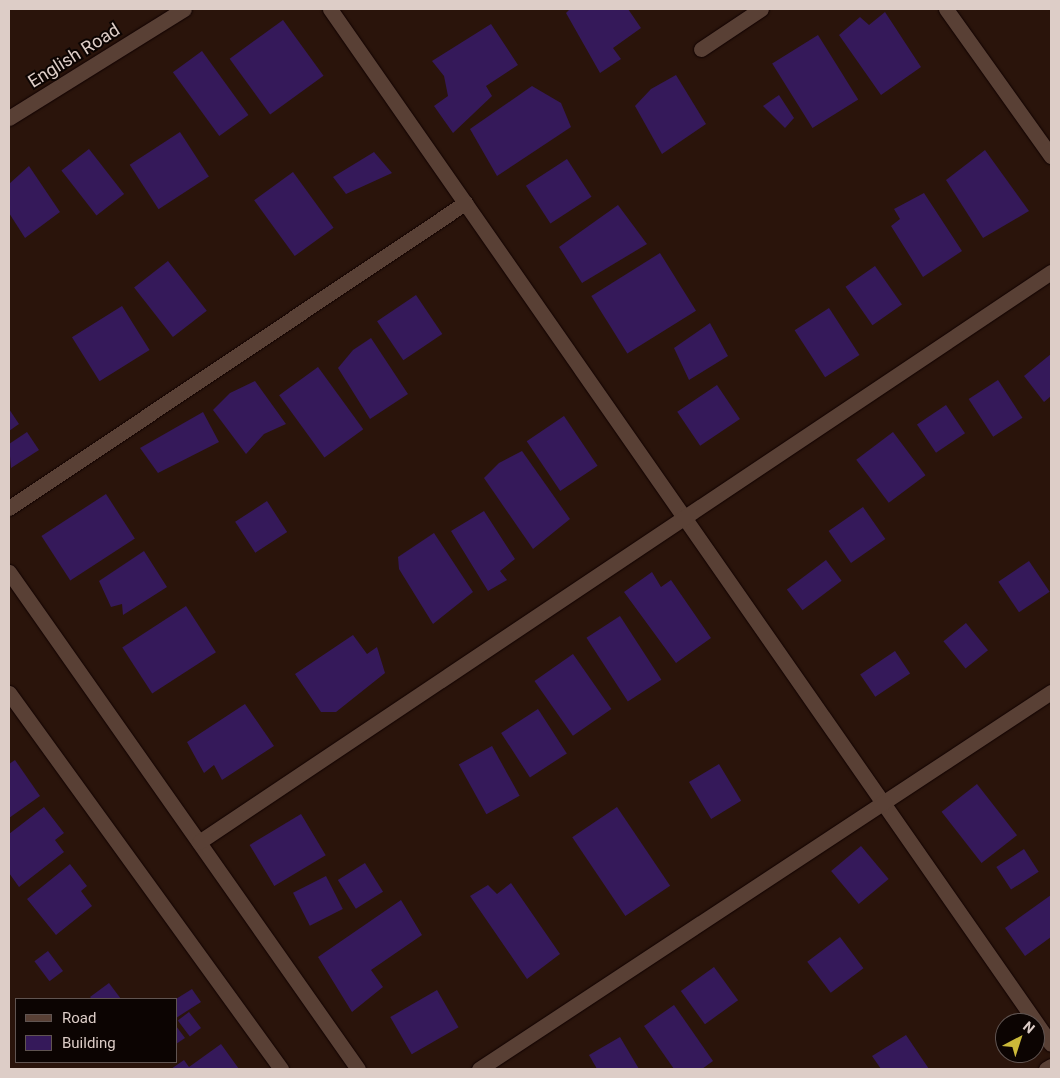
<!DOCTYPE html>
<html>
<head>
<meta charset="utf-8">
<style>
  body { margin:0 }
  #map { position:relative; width:1060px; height:1078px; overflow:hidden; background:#2a140b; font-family:Roboto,sans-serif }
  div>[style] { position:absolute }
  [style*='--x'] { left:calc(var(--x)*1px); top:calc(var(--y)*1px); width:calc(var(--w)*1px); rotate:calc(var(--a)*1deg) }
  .building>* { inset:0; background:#35195a; transform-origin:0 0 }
  .roads { filter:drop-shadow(0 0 1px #110200) drop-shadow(0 0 1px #110200) }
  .minor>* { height:15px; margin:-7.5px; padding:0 7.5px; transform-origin:7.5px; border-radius:7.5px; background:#594035 }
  span { translate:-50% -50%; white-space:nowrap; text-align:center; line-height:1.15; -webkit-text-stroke:4px #0c0402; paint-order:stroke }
  .street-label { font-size:18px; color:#ddcdc7 }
  .frame { position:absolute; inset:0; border:10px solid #ddcdc7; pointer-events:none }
  .legend { position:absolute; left:15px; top:998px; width:162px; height:65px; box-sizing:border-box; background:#0c0402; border:1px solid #605451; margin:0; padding:6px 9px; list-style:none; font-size:15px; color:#ddcdc7 }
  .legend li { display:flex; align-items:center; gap:10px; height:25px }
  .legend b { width:25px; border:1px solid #605451 }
  .north { position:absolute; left:995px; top:1013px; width:50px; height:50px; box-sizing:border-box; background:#0c0402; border:1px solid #605451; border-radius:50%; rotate:40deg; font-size:14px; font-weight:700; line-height:20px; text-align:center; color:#ddcdc7 }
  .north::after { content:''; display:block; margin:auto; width:18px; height:22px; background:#cbb939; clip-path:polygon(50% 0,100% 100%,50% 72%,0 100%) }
</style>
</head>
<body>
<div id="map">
  <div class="building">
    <i style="clip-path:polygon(570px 9px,628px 9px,641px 28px,613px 48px,621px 59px,600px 73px,566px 13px)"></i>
    <i style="clip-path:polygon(885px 12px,921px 67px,881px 95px,839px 35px,860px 17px,869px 25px)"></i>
    <i style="left:283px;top:20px;width:69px;height:66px;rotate:54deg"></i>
    <i style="clip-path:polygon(491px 24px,518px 65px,486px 86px,492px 96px,453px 133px,434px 106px,448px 96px,444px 76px,432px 61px)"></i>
    <i style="left:818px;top:35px;width:76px;height:54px;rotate:58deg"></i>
    <i style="left:202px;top:51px;width:79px;height:36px;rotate:54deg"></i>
    <i style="clip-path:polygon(676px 75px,706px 124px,662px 154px,635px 106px,651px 89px)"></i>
    <i style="clip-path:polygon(532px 86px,561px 103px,571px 127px,497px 176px,470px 129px)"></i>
    <i style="clip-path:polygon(779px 95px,794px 118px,785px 128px,763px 106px)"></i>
    <i style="left:180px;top:132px;width:53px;height:60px;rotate:57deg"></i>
    <i style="left:89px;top:149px;width:57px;height:35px;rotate:52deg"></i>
    <i style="clip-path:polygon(985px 150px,1029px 211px,983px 238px,946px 180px)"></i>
    <i style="clip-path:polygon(374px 152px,392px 173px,346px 194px,333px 177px)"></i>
    <i style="left:567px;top:159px;width:45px;height:49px;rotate:57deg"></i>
    <i style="clip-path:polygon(29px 166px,60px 212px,25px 238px,9px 213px,9px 184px)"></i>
    <i style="left:293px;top:172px;width:69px;height:48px;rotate:54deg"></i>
    <i style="clip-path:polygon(924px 193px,962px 251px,923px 277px,891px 226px,900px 219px,894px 209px)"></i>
    <i style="clip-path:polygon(618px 205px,647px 244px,582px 283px,559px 247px)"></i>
    <i style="left:660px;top:253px;width:68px;height:81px;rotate:58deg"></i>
    <i style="left:168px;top:261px;width:63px;height:43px;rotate:52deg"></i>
    <i style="left:875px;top:266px;width:47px;height:36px;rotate:55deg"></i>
    <i style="left:416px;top:295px;width:47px;height:47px;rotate:56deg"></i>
    <i style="left:122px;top:306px;width:52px;height:59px;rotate:58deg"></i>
    <i style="left:829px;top:308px;width:56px;height:41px;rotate:57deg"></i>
    <i style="clip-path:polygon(710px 323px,728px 356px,689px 380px,674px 348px)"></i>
    <i style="clip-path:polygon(371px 338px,408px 394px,370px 419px,338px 368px,353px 350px)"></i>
    <i style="clip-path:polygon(1051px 354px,1051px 396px,1044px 402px,1024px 376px)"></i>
    <i style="left:318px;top:367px;width:77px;height:48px;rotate:54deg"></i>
    <i style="left:998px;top:380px;width:45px;height:35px;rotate:57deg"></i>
    <i style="clip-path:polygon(255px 381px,286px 424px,264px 434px,246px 454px,213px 410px,230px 393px)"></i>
    <i style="left:717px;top:385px;width:41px;height:48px;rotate:56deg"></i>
    <i style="left:946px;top:405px;width:34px;height:35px;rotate:56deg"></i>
    <i style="clip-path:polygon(9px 409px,19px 424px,9px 431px)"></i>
    <i style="clip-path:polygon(203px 412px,219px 442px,158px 473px,140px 448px)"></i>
    <i style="left:564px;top:416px;width:60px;height:45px;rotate:56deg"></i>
    <i style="clip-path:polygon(27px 432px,39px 450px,11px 468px,9px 444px)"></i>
    <i style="left:893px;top:432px;width:54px;height:46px;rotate:53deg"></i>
    <i style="clip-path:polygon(522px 451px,570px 519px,533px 549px,484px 478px,499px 463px)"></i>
    <i style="left:106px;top:494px;width:53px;height:77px;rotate:57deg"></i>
    <i style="left:267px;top:501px;width:37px;height:38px;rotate:57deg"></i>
    <i style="left:863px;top:507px;width:39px;height:42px;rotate:55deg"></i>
    <i style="clip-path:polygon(484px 511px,515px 559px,500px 571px,507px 580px,488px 591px,451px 531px)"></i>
    <i style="clip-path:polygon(434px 533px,473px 592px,433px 624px,399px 569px,398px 557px)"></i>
    <i style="clip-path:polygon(144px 551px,167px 587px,123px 615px,122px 604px,111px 607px,99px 581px)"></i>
    <i style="left:826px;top:560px;width:26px;height:49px;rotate:53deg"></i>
    <i style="left:1029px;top:561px;width:37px;height:37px;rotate:56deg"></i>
    <i style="clip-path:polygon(652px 572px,661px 587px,671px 580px,711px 638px,676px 663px,624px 592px)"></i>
    <i style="left:186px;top:606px;width:55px;height:76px;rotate:57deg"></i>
    <i style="left:620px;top:616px;width:76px;height:40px;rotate:57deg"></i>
    <i style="left:966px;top:623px;width:35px;height:29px;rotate:51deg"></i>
    <i style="clip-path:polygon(353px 635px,367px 654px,377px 647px,385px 673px,336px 712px,321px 712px,295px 674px)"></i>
    <i style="left:895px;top:651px;width:27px;height:42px;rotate:56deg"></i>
    <i style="left:573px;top:654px;width:67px;height:47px;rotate:55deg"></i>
    <i style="clip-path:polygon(245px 704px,274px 746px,222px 780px,214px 765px,204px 773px,187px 742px)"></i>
    <i style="left:538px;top:709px;width:53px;height:44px;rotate:57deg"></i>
    <i style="left:492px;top:746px;width:57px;height:38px;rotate:61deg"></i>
    <i style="clip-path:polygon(15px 760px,40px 796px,9px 818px,9px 764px)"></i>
    <i style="left:719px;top:764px;width:43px;height:35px;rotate:59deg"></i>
    <i style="left:977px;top:784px;width:65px;height:45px;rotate:52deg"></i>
    <i style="clip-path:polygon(44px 807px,64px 833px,55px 840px,64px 852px,19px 887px,9px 873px,9px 834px)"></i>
    <i style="left:617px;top:807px;width:95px;height:54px;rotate:56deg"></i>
    <i style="left:301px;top:814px;width:48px;height:60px;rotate:59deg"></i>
    <i style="left:861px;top:846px;width:43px;height:39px;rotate:50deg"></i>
    <i style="left:1024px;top:849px;width:27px;height:33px;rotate:57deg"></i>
    <i style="left:365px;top:863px;width:34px;height:32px;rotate:58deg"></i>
    <i style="clip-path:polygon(70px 864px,87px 886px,81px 891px,92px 906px,56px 935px,27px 899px)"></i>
    <i style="left:326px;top:876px;width:37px;height:37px;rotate:63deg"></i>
    <i style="clip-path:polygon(511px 883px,560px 954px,527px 979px,470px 896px,488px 885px,497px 894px)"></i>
    <i style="clip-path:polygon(1051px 895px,1051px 937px,1025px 956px,1005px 928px)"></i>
    <i style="clip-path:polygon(401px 900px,422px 935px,371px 970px,383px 987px,352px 1012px,318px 957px)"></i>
    <i style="left:840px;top:937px;width:39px;height:41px;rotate:53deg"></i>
    <i style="left:48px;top:951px;width:25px;height:17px;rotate:53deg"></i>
    <i style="left:714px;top:967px;width:41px;height:41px;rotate:54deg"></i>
    <i style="clip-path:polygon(109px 983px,121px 999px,92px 999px,90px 997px)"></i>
    <i style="clip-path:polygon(192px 989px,201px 1002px,176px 1018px,176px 999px)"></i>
    <i style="left:437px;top:990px;width:43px;height:54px;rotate:60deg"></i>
    <i style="clip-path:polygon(674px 1005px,713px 1061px,702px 1069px,674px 1069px,644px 1026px)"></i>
    <i style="left:189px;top:1012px;width:20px;height:14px;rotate:53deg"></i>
    <i style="clip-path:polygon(176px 1026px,185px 1038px,176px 1044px)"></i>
    <i style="clip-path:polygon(906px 1035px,929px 1069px,881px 1069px,872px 1056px)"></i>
    <i style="clip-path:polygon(620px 1037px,639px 1069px,597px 1069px,589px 1055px)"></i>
    <i style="clip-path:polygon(221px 1044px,239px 1069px,171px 1069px,184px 1060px,189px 1067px)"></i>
  </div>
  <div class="roads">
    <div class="minor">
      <i style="--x:330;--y:9;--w:1261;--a:55.14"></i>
      <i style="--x:946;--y:9;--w:181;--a:54.5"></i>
      <i style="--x:701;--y:49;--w:72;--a:-33.7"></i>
      <i style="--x:9;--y:118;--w:206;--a:-31.9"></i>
      <i style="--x:9;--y:508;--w:549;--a:-33.78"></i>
      <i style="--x:9;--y:572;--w:607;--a:54.92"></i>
      <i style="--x:9;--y:693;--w:464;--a:54.1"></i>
      <i style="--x:199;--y:842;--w:1025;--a:-33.78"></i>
      <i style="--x:479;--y:1069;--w:685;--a:-33.39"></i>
      <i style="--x:1046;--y:1069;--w:6;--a:-31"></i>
    </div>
  </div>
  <div class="street-label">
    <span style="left:74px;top:56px;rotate:-32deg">English Road</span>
  </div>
  <div class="frame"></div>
  <ul class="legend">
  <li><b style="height:6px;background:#594035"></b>Road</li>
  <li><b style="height:14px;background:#35195a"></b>Building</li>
  </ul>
  <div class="north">N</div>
</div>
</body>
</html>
